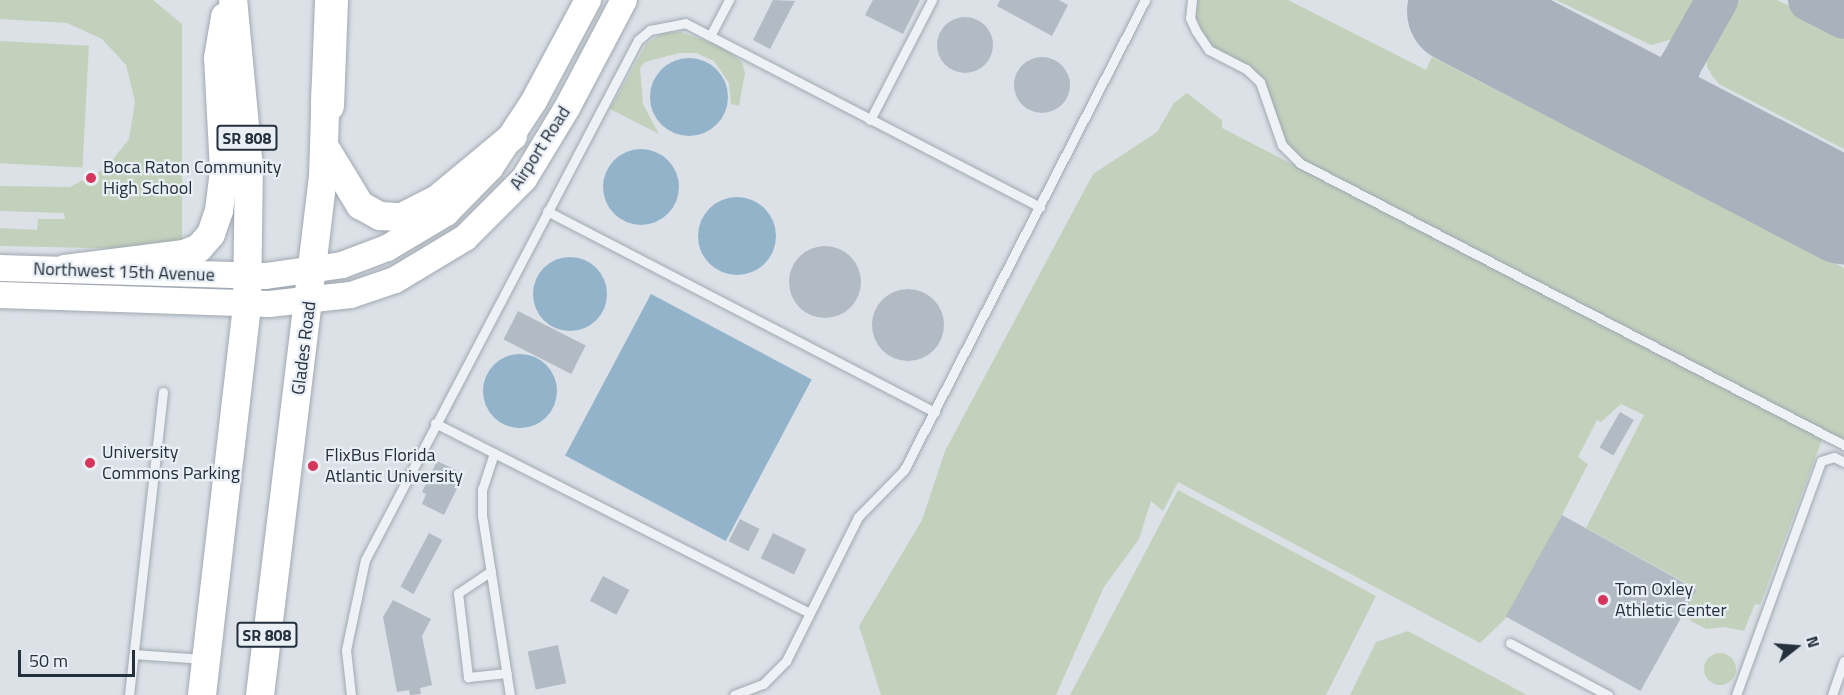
<!DOCTYPE html>
<html>
<head>
<meta charset="utf-8">
<style>
  body { margin:0 }
  #map { position:relative; width:1844px; height:695px; overflow:hidden; background:#dbe1e7; font-family:"Titillium Web",sans-serif }
  div>[style] { position:absolute }
  [style*='--x'] { left:calc(var(--x)*1px); top:calc(var(--y)*1px); width:calc(var(--w)*1px); rotate:calc(var(--a)*1deg) }
  .green>* { inset:0; background:#c3d1bc; transform-origin:0 0 }
  .round { border-radius:50% }
  .water>* { inset:0; background:#93b3ca; transform-origin:0 0 }
  .taxiway>* { height:42px; margin:-21px; padding:0 21px; transform-origin:21px; border-radius:21px; background:#a8b1bc }
  .runway>* { height:105px; margin:-52.5px; padding:0 52.5px; transform-origin:52.5px; border-radius:52.5px; background:#a8b1bc }
  .building>* { inset:0; background:#b2bac4; transform-origin:0 0 }
  .roads { filter:drop-shadow(0 0 2px #a0a8b1) drop-shadow(0 0 2px #a0a8b1) }
  .lane>* { height:9px; margin:-4.5px; padding:0 4.5px; transform-origin:4.5px; border-radius:4.5px; background:#eef1f5 }
  .secondary>* { height:26px; margin:-13px; padding:0 13px; transform-origin:13px; border-radius:13px; background:#fff }
  .primary>* { height:28px; margin:-14px; padding:0 14px; transform-origin:14px; border-radius:14px; background:#fff }
  .highway>* { height:33px; margin:-16.5px; padding:0 16.5px; transform-origin:16.5px; border-radius:16.5px; background:#fff }
  .dots>* { width:16px; height:16px; translate:-50% -50%; box-sizing:border-box; border:3px solid #eaeff5; border-radius:50% }
  span { translate:-50% -50%; white-space:nowrap; text-align:center; line-height:1.15; -webkit-text-stroke:4.5px #eaeff5; paint-order:stroke }
  .shield-label span { padding:2px 4px; background:#eaeff5; border:2px solid; border-radius:4px; -webkit-text-stroke-width:0 }
  .shield-label { font-size:16px; color:#24303e; font-weight:700 }
  .street-label { font-size:18px; color:#24303e }
  .poi-label { font-size:18px; color:#24303e }
  .left { translate:0 -50%; text-align:left }
  .north { position:absolute; left:1766px; top:617px; width:60px; height:60px; -webkit-text-stroke:4px #eaeff5; paint-order:stroke; rotate:73deg; font-size:16px; font-weight:700; line-height:24px; text-align:center; color:#24303e }
  .north::after { content:''; display:block; margin:auto; width:21px; height:27px; background:#24303e; clip-path:polygon(50% 0,100% 100%,50% 72%,0 100%) }
  .scale { position:absolute; left:18px; top:650px; width:117px; height:27px; box-sizing:border-box; border:3px solid #24303e; border-top:0; padding-left:8px; font-size:18px; line-height:21px; white-space:nowrap; color:#24303e; -webkit-text-stroke:4px #eaeff5; paint-order:stroke }
</style>
</head>
<body>
<div id="map">
  <div class="green">
    <i style="clip-path:polygon(0 0,153px 0,182px 24px,182px 241px,138px 249px,0 246px,0 228px,37px 230px,38px 219px,65px 219px,64px 213px,0 211px,0 186px,70px 187px,106px 168px,129px 139px,135px 102px,126px 65px,102px 39px,67px 23px,0 19px)"></i>
    <i style="clip-path:polygon(1192px 0,1288px 0,1426px 70px,1432px 57px,1844px 268px,1844px 445px,1291px 157px,1260px 82px,1209px 50px,1196px 31px)"></i>
    <i style="clip-path:polygon(1556px 0,1698px 0,1673px 39px,1651px 45px)"></i>
    <i style="clip-path:polygon(1735px 0,1777px 0,1844px 34px,1844px 149px,1719px 84px,1713px 77px,1707px 67px,1706px 48px)"></i>
    <i style="clip-path:polygon(680px 32px,719px 45px,742px 62px,745px 73px,739px 106px,731px 104px,729px 83px,714px 61px,696px 53px,679px 53px,645px 62px,640px 68px,643px 104px,659px 134px,610px 109px,647px 43px,663px 33px)"></i>
    <i style="left:0;top:41px;width:89px;height:122px;rotate:3deg"></i>
    <i style="clip-path:polygon(1187px 93px,1222px 120px,1222px 128px,1823px 437px,1760px 605px,1755px 604px,1744px 631px,1724px 627px,1706px 629px,1691px 621px,1684px 612px,1697px 589px,1586px 528px,1644px 415px,1621px 404px,1601px 422px,1597px 420px,1578px 457px,1588px 464px,1562px 515px,1507px 617px,1480px 643px,1178px 482px,1163px 511px,1151px 501px,1139px 539px,1104px 587px,1056px 695px,881px 695px,859px 626px,922px 520px,945px 451px,1093px 174px,1157px 132px,1174px 103px)"></i>
    <i style="clip-path:polygon(1178px 490px,1376px 596px,1326px 695px,1070px 695px)"></i>
    <i style="clip-path:polygon(1408px 631px,1527px 695px,1350px 695px,1376px 642px)"></i>
    <i class="round" style="left:1704px;top:653px;width:32px;height:32px"></i>
  </div>
  <div class="water">
    <i class="round" style="left:650px;top:58px;width:78px;height:78px"></i>
    <i class="round" style="left:603px;top:149px;width:76px;height:76px"></i>
    <i class="round" style="left:698px;top:197px;width:78px;height:78px"></i>
    <i class="round" style="left:533px;top:257px;width:74px;height:74px"></i>
    <i style="left:651px;top:294px;width:182px;height:183px;rotate:28deg"></i>
    <i class="round" style="left:483px;top:354px;width:74px;height:74px"></i>
  </div>
  <div class="taxiway">
    <i style="--x:1502;--y:0;--w:34;--a:67"></i>
    <i style="--x:1515;--y:31;--w:37;--a:41"></i>
    <i style="--x:1809;--y:0;--w:39;--a:27"></i>
    <i style="--x:1695;--y:134;--w:28;--a:-128"></i>
    <i style="--x:1678;--y:112;--w:24;--a:-99"></i>
    <i style="--x:1674;--y:88;--w:23;--a:-75"></i>
    <i style="--x:1680;--y:66;--w:76;--a:-60.7"></i>
  </div>
  <div class="runway">
    <i style="--x:1459;--y:11;--w:434;--a:27.5"></i>
  </div>
  <div class="building">
    <i style="clip-path:polygon(773px 0,795px 1px,770px 49px,753px 40px)"></i>
    <i style="clip-path:polygon(873px 0,920px 0,903px 34px,865px 15px)"></i>
    <i style="clip-path:polygon(1000px 0,1059px 0,1068px 5px,1052px 36px,997px 6px)"></i>
    <i class="round" style="left:937px;top:17px;width:56px;height:56px"></i>
    <i class="round" style="left:1014px;top:57px;width:56px;height:56px"></i>
    <i class="round" style="left:789px;top:246px;width:72px;height:72px"></i>
    <i class="round" style="left:872px;top:289px;width:72px;height:72px"></i>
    <i style="left:518px;top:311px;width:76px;height:32px;rotate:27deg"></i>
    <i style="left:1620px;top:412px;width:16px;height:41px;rotate:30deg"></i>
    <i style="clip-path:polygon(437px 461px,464px 474px,444px 515px,422px 504px,426px 494px,422px 492px)"></i>
    <i style="left:1562px;top:515px;width:154px;height:116px;rotate:29deg"></i>
    <i style="left:740px;top:519px;width:22px;height:25px;rotate:27deg"></i>
    <i style="left:429px;top:533px;width:15px;height:61px;rotate:28deg"></i>
    <i style="left:773px;top:533px;width:37px;height:28px;rotate:26deg"></i>
    <i style="left:603px;top:576px;width:30px;height:28px;rotate:28deg"></i>
    <i style="clip-path:polygon(393px 600px,431px 619px,422px 636px,432px 685px,420px 688px,421px 694px,410px 695px,409px 690px,397px 692px,383px 617px)"></i>
    <i style="left:558px;top:645px;width:39px;height:31px;rotate:78deg"></i>
  </div>
  <div class="roads">
    <div class="lane">
      <i style="--x:1192;--y:0;--w:18;--a:96"></i>
      <i style="--x:1190;--y:18;--w:14;--a:65"></i>
      <i style="--x:1196;--y:31;--w:23;--a:56"></i>
      <i style="--x:1209;--y:50;--w:42;--a:27.2"></i>
      <i style="--x:1246;--y:69;--w:19;--a:43"></i>
      <i style="--x:1260;--y:82;--w:67;--a:70.8"></i>
      <i style="--x:1282;--y:145;--w:25;--a:45"></i>
      <i style="--x:1300;--y:163;--w:613;--a:27.4"></i>
      <i style="--x:710;--y:36;--w:41;--a:-62.2"></i>
      <i style="--x:870;--y:120;--w:135;--a:-62.7"></i>
      <i style="--x:547;--y:211;--w:437;--a:27.4"></i>
      <i style="--x:435;--y:423;--w:420;--a:26.9"></i>
      <i style="--x:494;--y:453;--w:38;--a:108"></i>
      <i style="--x:482;--y:489;--w:26;--a:90"></i>
      <i style="--x:482;--y:515;--w:182;--a:81.2"></i>
      <i style="--x:491;--y:571;--w:40;--a:146"></i>
      <i style="--x:458;--y:593;--w:85;--a:83.2"></i>
      <i style="--x:468;--y:677;--w:39;--a:-6"></i>
      <i style="--x:1510;--y:643;--w:111;--a:28"></i>
      <i style="--x:134;--y:654;--w:69;--a:4.1"></i>
      <i style="--x:129;--y:695;--w:305;--a:-83.6"></i>
      <i style="--x:351;--y:695;--w:45;--a:-96.3"></i>
      <i style="--x:346;--y:650;--w:92;--a:-78.1"></i>
      <i style="--x:365;--y:560;--w:587;--a:-62.3"></i>
      <i style="--x:638;--y:40;--w:16;--a:-40"></i>
      <i style="--x:650;--y:30;--w:36;--a:-11"></i>
      <i style="--x:685;--y:23;--w:400;--a:27.4"></i>
      <i style="--x:734;--y:695;--w:31;--a:-21"></i>
      <i style="--x:763;--y:684;--w:33;--a:-45"></i>
      <i style="--x:786;--y:661;--w:161;--a:-63.4"></i>
      <i style="--x:858;--y:517;--w:66;--a:-45.6"></i>
      <i style="--x:904;--y:470;--w:528;--a:-62.85"></i>
      <i style="--x:1736;--y:695;--w:249;--a:-70"></i>
      <i style="--x:1821;--y:461;--w:14;--a:-17"></i>
      <i style="--x:1834;--y:457;--w:11;--a:27"></i>
      <i style="--x:1832;--y:695;--w:36;--a:-71"></i>
    </div>
    <div class="secondary">
      <i style="--x:0;--y:268;--w:266;--a:1.7"></i>
      <i style="--x:266;--y:276;--w:77;--a:-8.2"></i>
      <i style="--x:342;--y:265;--w:48;--a:-20.7"></i>
      <i style="--x:387;--y:248;--w:69;--a:-30.7"></i>
      <i style="--x:446;--y:213;--w:63;--a:-45.6"></i>
      <i style="--x:490;--y:168;--w:80;--a:-56.7"></i>
      <i style="--x:534;--y:101;--w:115;--a:-61.9"></i>
      <i style="--x:0;--y:295;--w:269;--a:1.9"></i>
      <i style="--x:269;--y:304;--w:82;--a:-6.3"></i>
      <i style="--x:351;--y:295;--w:46;--a:-18.8"></i>
      <i style="--x:395;--y:280;--w:82;--a:-31"></i>
      <i style="--x:465;--y:238;--w:83;--a:-45"></i>
      <i style="--x:524;--y:179;--w:83;--a:-58.8"></i>
      <i style="--x:567;--y:108;--w:122;--a:-62.2"></i>
    </div>
    <div class="primary">
      <i style="--x:326;--y:149;--w:66;--a:58.7"></i>
      <i style="--x:360;--y:205;--w:23;--a:29"></i>
      <i style="--x:380;--y:216;--w:22;--a:3"></i>
      <i style="--x:402;--y:217;--w:38;--a:-27"></i>
      <i style="--x:436;--y:200;--w:100;--a:-39.7"></i>
      <i style="--x:65;--y:269;--w:120;--a:-7.2"></i>
      <i style="--x:184;--y:254;--w:16;--a:-22"></i>
      <i style="--x:199;--y:248;--w:18;--a:-49"></i>
      <i style="--x:211;--y:234;--w:24;--a:-71"></i>
      <i style="--x:219;--y:211;--w:40;--a:-82.9"></i>
      <i style="--x:224;--y:171;--w:113;--a:-93"></i>
      <i style="--x:218;--y:58;--w:42;--a:-80.3"></i>
      <i style="--x:202;--y:695;--w:393;--a:-83.4"></i>
      <i style="--x:247;--y:305;--w:137;--a:-89.2"></i>
      <i style="--x:249;--y:168;--w:169;--a:-95.4"></i>
      <i style="--x:260;--y:695;--w:522;--a:-83.07"></i>
      <i style="--x:323;--y:177;--w:94;--a:-88.2"></i>
    </div>
    <div class="highway">
      <i style="--x:327;--y:105;--w:105;--a:-87.8"></i>
    </div>
  </div>
  <div class="dots">
    <i style="left:91px;top:178px;background:#d6355c"></i>
    <i style="left:90px;top:463px;background:#d6355c"></i>
    <i style="left:313px;top:466px;background:#d6355c"></i>
    <i style="left:1603px;top:600px;background:#d6355c"></i>
  </div>
  <div class="shield-label">
    <span style="left:247px;top:138px">SR 808</span>
    <span style="left:267px;top:635px">SR 808</span>
  </div>
  <div class="street-label">
    <span style="left:540px;top:148px;rotate:-57deg">Airport Road</span>
    <span style="left:124px;top:272px;rotate:2deg">Northwest 15th Avenue</span>
    <span style="left:304px;top:348px;rotate:-83deg">Glades Road</span>
  </div>
  <div class="poi-label">
    <span class="left" style="left:103px;top:178px">Boca Raton Community<br>High School</span>
    <span class="left" style="left:102px;top:463px">University<br>Commons Parking</span>
    <span class="left" style="left:325px;top:466px">FlixBus Florida<br>Atlantic University</span>
    <span class="left" style="left:1615px;top:600px">Tom Oxley<br>Athletic Center</span>
  </div>
  <div class="north">N</div>
  <div class="scale">50 m</div>
</div>
</body>
</html>
